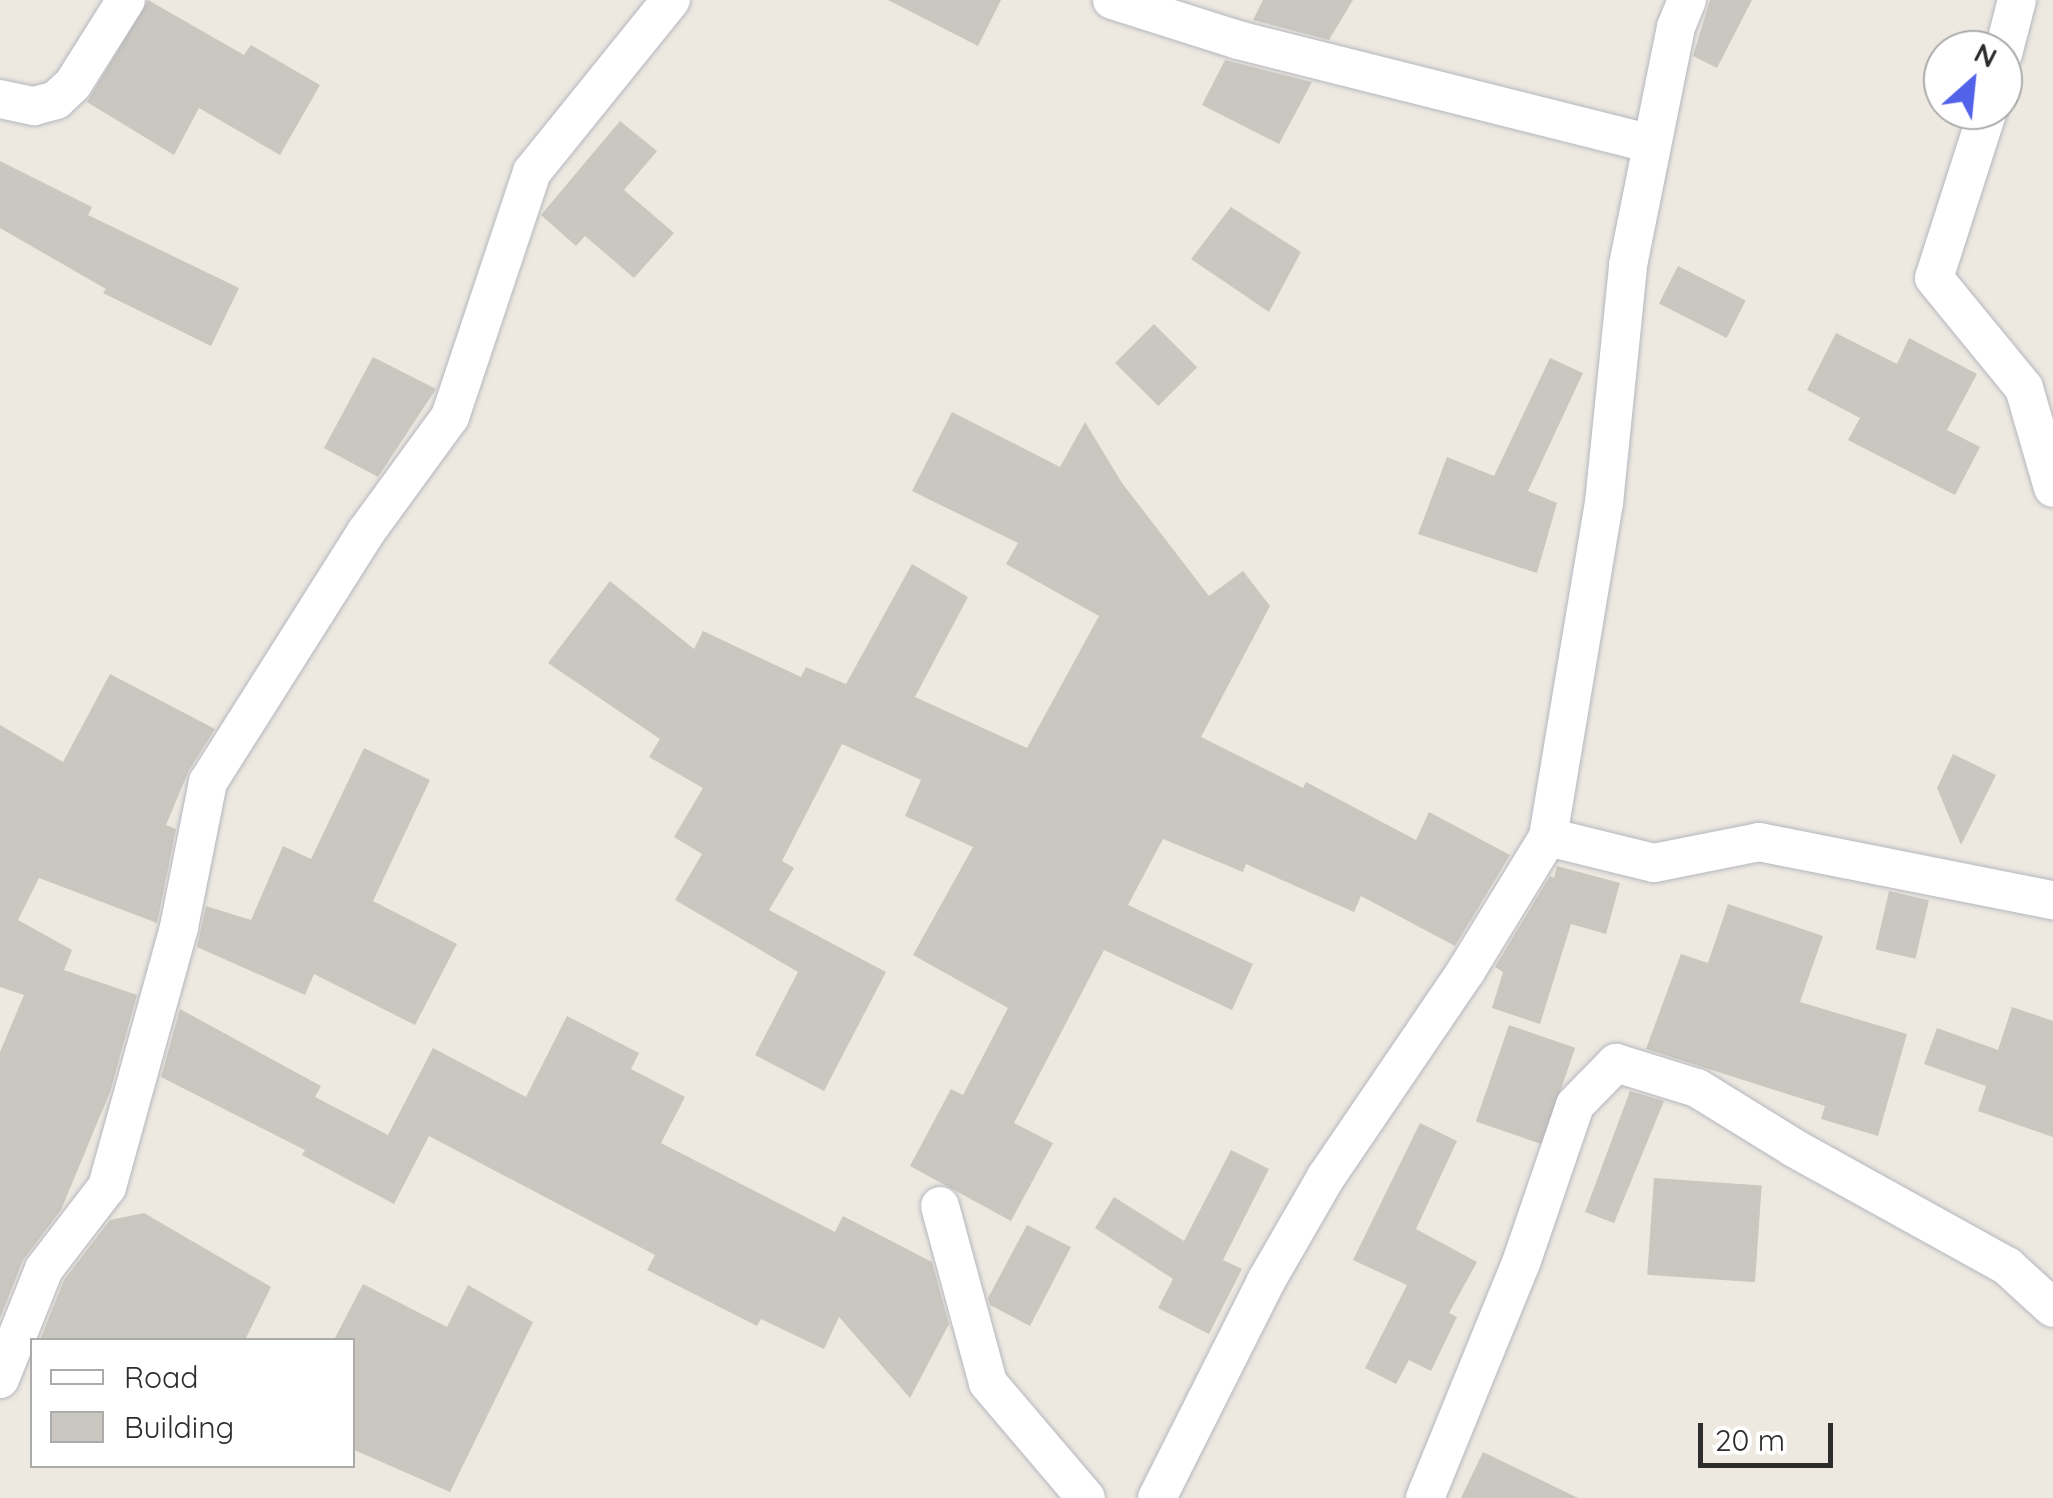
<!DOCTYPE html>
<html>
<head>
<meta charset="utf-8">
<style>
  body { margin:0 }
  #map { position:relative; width:2053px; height:1498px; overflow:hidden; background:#ede9e1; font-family:Quicksand,sans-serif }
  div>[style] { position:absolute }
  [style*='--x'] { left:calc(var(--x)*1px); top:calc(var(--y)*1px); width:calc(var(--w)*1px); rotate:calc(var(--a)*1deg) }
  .building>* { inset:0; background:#c9c7bf; transform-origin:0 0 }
  .roads { filter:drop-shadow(0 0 2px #b5b6bf) drop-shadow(0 0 2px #b5b6bf) }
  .street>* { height:38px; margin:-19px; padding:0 19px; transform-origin:19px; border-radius:19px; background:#fff }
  span { translate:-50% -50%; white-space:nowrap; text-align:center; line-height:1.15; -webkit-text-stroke:9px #fff; paint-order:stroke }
  .legend { position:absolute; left:30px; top:1338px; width:325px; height:130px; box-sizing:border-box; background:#fff; border:2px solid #ababab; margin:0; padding:12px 18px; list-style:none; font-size:30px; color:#2d2d2d }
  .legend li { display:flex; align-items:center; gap:20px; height:50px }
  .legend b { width:50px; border:2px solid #ababab }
  .north { position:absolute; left:1923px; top:30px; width:100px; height:100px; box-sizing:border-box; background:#fff; border:2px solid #ababab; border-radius:50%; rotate:27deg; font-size:28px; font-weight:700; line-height:40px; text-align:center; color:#2d2d2d }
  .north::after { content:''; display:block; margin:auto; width:35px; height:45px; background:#5262e9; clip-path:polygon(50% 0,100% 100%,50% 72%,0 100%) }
  .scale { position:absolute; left:1698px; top:1423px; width:135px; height:45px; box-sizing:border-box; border:5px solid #2d2d2d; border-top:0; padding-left:12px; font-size:30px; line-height:35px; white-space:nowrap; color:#2d2d2d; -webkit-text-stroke:8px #fff; paint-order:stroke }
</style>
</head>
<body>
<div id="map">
  <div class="building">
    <i style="clip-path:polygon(148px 0,244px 55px,251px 45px,320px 85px,280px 155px,199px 108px,174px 155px,87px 102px)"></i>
    <i style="clip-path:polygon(888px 0,1001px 0,978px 46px)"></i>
    <i style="clip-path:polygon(1263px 0,1353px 0,1329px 40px,1253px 20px)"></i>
    <i style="clip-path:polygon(1710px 0,1752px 0,1717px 68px,1693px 56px)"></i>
    <i style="clip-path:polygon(1225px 60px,1312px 82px,1279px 144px,1202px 105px)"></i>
    <i style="clip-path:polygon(620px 121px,657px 151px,624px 190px,674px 233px,634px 278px,585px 236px,576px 246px,541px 215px)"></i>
    <i style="clip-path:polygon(0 161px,92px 207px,88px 215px,239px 288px,211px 346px,103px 293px,106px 289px,0 228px)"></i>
    <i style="clip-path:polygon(1231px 207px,1301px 252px,1269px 312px,1191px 259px)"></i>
    <i style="left:1678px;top:266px;width:76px;height:42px;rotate:27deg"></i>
    <i style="left:1154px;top:324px;width:61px;height:55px;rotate:45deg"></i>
    <i style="clip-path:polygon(1836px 333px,1897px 364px,1909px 338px,1977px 374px,1947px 430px,1980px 447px,1955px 495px,1848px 440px,1860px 418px,1807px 390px)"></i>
    <i style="clip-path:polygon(373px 357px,436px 389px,378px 477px,324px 448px)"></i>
    <i style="clip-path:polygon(1550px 358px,1583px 373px,1528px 491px,1557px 503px,1537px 573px,1418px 534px,1447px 457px,1494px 476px)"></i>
    <i style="clip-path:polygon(952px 412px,1060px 467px,1085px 422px,1122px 483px,1209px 596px,1243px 571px,1270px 606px,1201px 737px,1303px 788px,1306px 782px,1416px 840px,1429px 812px,1510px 855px,1455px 946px,1361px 896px,1354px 912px,1246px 864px,1243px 872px,1163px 839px,1128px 905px,1253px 964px,1232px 1010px,1104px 950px,1014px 1123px,1053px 1143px,1011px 1221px,910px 1166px,951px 1089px,963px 1095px,1008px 1008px,913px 955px,973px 847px,905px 816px,921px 780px,842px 744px,782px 861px,794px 868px,769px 910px,886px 972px,824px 1091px,755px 1055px,798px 972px,675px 900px,702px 854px,674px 837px,703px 788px,649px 757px,660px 739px,548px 663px,610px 581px,694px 649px,703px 631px,801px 677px,806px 667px,846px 684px,912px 564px,968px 597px,915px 697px,1027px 748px,1099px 616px,1006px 564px,1018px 543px,912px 491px)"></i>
    <i style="clip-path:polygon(110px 674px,215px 729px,189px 770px,166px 825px,176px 829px,157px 923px,39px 878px,18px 920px,72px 950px,64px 970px,137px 995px,110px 1092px,61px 1210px,23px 1260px,0 1318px,0 1052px,24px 995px,0 987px,0 725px,63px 762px)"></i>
    <i style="clip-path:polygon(364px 748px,430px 780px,373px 901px,457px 944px,415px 1025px,314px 974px,305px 995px,197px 947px,206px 906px,251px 920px,283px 846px,311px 859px)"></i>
    <i style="clip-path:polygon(1953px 754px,1996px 775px,1961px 845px,1937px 788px)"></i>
    <i style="clip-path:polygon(1557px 866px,1620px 883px,1606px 934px,1571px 924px,1540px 1024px,1492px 1008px,1503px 972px,1495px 967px,1550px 876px,1554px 878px)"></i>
    <i style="left:1889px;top:891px;width:41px;height:60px;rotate:13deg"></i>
    <i style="clip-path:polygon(1728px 904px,1823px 936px,1800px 1002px,1907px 1034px,1878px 1136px,1821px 1119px,1825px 1106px,1646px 1049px,1681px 954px,1708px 963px)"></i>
    <i style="clip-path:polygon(2012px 1007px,2053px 1021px,2053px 1137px,1978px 1111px,1986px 1086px,1924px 1064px,1937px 1028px,1998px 1050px)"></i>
    <i style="clip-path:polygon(180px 1009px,321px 1086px,315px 1097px,388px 1135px,433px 1048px,526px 1097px,567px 1016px,639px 1053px,631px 1069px,685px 1097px,661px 1143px,835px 1232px,843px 1216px,932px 1262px,949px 1324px,910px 1398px,839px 1317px,824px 1349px,761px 1319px,757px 1326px,647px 1270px,655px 1255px,429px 1136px,394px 1204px,302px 1155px,305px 1150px,161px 1077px)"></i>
    <i style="left:1509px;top:1025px;width:70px;height:102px;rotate:19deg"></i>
    <i style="clip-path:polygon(1630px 1091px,1664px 1101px,1614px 1223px,1585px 1212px)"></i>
    <i style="clip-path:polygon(1420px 1123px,1457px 1141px,1416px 1229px,1477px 1262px,1449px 1313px,1457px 1317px,1431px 1371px,1409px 1360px,1396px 1384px,1365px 1368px,1407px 1285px,1353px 1260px)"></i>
    <i style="clip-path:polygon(1231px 1150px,1269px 1169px,1223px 1260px,1242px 1269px,1209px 1334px,1158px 1308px,1173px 1279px,1095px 1228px,1114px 1197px,1184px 1241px)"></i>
    <i style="left:1654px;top:1178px;width:108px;height:97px;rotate:4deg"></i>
    <i style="clip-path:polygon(144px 1213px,271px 1287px,245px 1340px,40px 1340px,64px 1280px,110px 1220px)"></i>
    <i style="clip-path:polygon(1027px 1225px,1071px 1247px,1030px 1326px,990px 1305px,988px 1298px)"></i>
    <i style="clip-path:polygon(363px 1284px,447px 1327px,468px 1285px,533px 1322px,450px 1492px,352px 1449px,352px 1340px,334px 1340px)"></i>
    <i style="clip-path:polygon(1483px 1452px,1578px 1498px,1461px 1498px)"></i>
  </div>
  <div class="roads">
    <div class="street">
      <i style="--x:1112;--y:0;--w:132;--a:17.6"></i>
      <i style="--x:1238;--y:40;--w:426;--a:14.1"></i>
      <i style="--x:2003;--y:54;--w:56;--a:-75.5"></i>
      <i style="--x:0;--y:99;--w:35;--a:12"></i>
      <i style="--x:34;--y:106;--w:23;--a:-15"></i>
      <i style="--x:56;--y:100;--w:23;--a:-43"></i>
      <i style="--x:73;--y:84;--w:99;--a:-57.8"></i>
      <i style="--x:1988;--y:110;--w:176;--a:107.8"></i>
      <i style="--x:1934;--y:278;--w:142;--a:50.7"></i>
      <i style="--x:2024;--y:388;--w:104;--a:73.8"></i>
      <i style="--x:1548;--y:837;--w:109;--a:13.8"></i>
      <i style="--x:1654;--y:863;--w:107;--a:-11.3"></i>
      <i style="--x:1759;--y:842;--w:300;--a:11.2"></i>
      <i style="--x:940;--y:1206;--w:183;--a:74.8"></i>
      <i style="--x:988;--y:1383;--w:151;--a:49.6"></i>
      <i style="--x:0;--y:1379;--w:118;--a:-68.2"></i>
      <i style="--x:44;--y:1269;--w:103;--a:-52.5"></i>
      <i style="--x:107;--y:1187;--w:270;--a:-74.5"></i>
      <i style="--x:179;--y:927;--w:148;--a:-78.7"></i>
      <i style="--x:208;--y:782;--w:296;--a:-57.7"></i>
      <i style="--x:366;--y:532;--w:142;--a:-53.9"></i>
      <i style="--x:450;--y:417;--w:258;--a:-71.5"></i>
      <i style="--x:532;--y:172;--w:221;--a:-51.1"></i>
      <i style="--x:1157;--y:1498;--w:243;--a:-63.3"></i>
      <i style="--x:1266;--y:1281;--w:120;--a:-60"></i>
      <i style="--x:1326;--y:1177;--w:249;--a:-55.8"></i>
      <i style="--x:1466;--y:971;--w:157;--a:-58.5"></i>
      <i style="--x:1548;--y:837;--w:339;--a:-80.5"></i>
      <i style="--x:1604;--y:503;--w:239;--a:-84.2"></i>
      <i style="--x:1628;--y:265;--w:243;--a:-78.6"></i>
      <i style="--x:1676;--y:27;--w:29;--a:-68"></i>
      <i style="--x:1425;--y:1498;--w:254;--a:-67.8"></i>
      <i style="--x:1521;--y:1263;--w:167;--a:-71.1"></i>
      <i style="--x:1575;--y:1105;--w:59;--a:-45.7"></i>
      <i style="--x:1616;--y:1063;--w:85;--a:17.2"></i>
      <i style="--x:1697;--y:1088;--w:114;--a:31.7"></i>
      <i style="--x:1794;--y:1148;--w:244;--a:29"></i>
      <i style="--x:2007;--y:1266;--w:62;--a:42.4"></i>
    </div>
  </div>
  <ul class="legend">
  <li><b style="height:12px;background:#fff"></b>Road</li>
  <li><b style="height:28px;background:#c9c7bf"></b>Building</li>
  </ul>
  <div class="north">N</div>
  <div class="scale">20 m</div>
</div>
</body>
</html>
